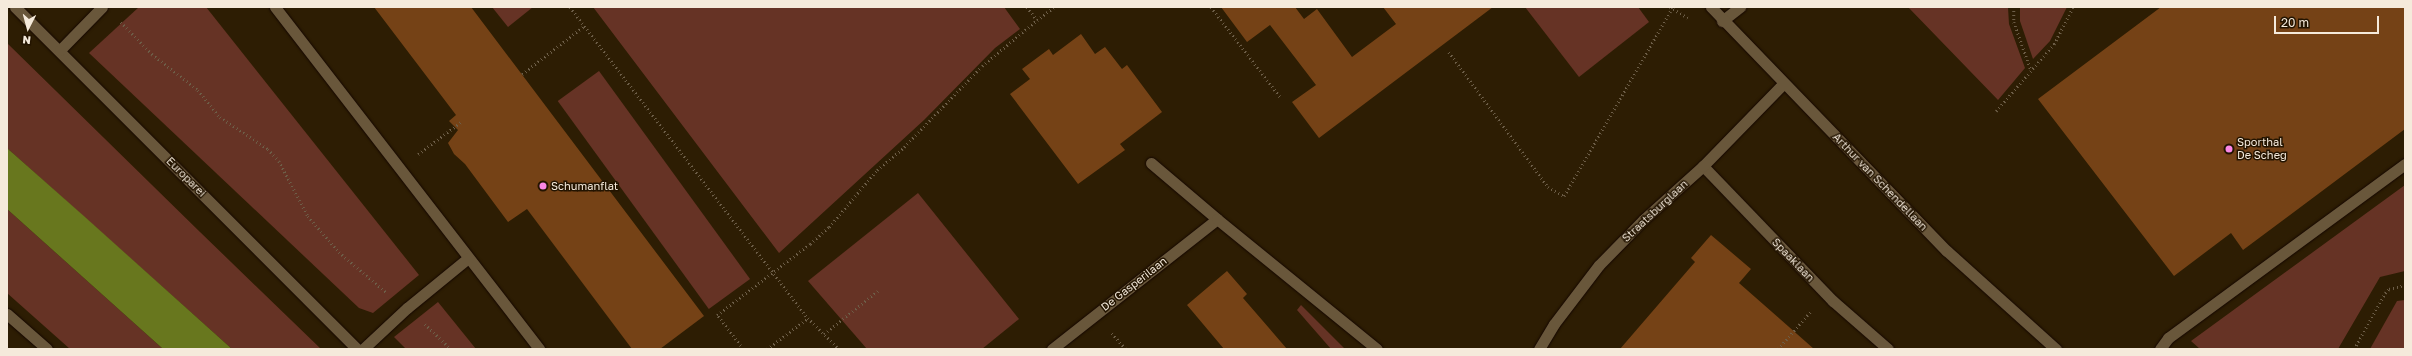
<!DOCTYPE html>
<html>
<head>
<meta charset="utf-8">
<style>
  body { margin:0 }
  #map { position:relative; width:2412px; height:356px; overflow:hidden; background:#2d1d03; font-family:"Golos Text",sans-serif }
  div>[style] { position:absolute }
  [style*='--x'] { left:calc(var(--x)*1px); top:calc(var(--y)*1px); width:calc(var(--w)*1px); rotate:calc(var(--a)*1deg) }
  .green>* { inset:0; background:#663325; transform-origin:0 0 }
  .water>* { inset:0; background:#68771e }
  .building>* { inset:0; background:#754216 }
  .path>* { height:2.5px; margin-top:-1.25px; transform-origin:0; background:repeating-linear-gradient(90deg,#6d5e48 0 1px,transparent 0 4px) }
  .roads { filter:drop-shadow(0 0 1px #150700) drop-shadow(0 0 1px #150700) }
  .service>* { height:11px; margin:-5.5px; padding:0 5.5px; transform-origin:5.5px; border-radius:5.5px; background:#69573b }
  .minor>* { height:11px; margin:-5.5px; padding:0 5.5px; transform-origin:5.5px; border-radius:5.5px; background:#69573b }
  .tertiary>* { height:11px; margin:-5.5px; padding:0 5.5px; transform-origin:5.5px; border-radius:5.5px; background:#69573b }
  .dots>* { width:11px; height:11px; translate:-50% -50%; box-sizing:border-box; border:2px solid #231400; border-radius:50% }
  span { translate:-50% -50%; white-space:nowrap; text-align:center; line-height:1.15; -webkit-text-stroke:3px #231400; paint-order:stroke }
  .poi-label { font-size:11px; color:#f5eadb }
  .left { translate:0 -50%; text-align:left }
  .street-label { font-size:11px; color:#f5eadb }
  .frame { position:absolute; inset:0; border:8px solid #f5eadb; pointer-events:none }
  .north { position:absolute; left:8px; top:8px; width:40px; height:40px; -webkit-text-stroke:3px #231400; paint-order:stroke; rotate:186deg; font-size:11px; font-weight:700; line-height:16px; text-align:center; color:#f5eadb }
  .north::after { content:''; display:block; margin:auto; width:14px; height:18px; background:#f5eadb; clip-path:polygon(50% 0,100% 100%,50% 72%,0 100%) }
  .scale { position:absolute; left:2274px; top:16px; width:105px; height:18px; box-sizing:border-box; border:2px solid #f5eadb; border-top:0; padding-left:5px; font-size:12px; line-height:14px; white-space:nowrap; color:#f5eadb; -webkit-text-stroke:3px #231400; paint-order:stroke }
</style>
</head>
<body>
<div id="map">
  <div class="green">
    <i style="clip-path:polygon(139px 7px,206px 7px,419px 275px,373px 313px,359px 308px,89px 53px)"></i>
    <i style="clip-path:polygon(492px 7px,533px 7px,508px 27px)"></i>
    <i style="clip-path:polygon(593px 7px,1004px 7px,1020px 29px,995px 48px,924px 120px,779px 253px)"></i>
    <i style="clip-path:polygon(1525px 7px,1638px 7px,1649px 22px,1579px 77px)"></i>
    <i style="clip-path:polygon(1908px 7px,2008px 7px,2009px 24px,2025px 68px,1998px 100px)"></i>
    <i style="clip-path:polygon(2020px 7px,2067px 7px,2050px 41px,2033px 59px,2020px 21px)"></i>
    <i style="clip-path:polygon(7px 43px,200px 232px,321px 349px,232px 349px,7px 148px)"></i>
    <i style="left:599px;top:71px;width:257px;height:51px;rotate:54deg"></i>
    <i style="clip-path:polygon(2405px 185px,2405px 271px,2380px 277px,2338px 349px,2200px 349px,2191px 341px)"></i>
    <i style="clip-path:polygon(918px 193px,1019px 319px,982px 349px,867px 349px,808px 281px)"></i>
    <i style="clip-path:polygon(7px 209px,163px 349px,70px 349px,7px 293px)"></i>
    <i style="clip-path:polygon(2405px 300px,2405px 349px,2370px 349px,2397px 301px)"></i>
    <i style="clip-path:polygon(438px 302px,476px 349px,406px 349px,394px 337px)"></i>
    <i style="clip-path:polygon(1301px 305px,1345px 349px,1331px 349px,1297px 310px)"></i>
  </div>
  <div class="water">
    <i style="clip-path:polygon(7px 148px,85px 217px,232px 349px,163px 349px,7px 209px)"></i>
  </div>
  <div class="building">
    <i style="clip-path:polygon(374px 7px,471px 7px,704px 316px,660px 349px,632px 349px,527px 209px,508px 222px,465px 164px,454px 154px,448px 143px,458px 130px,449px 121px,456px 115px)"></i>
    <i style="clip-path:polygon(1221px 7px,1295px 7px,1304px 19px,1317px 9px,1352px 57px,1396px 24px,1383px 7px,1493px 7px,1319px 138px,1292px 102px,1316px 85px,1270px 25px,1247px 42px)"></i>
    <i style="clip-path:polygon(2161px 7px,2405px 7px,2405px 129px,2243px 250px,2231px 233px,2174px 276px,2038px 99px)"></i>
    <i style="clip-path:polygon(1081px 34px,1095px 54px,1105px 47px,1122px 69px,1127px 65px,1162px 112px,1120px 144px,1125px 150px,1078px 184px,1010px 94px,1030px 79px,1022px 69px,1049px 49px,1053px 55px)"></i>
    <i style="clip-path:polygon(1711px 235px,1751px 269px,1739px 283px,1814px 349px,1620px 349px,1695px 262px,1691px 258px)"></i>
    <i style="clip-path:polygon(1227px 271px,1247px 294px,1243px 298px,1287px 349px,1224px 349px,1187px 305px)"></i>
  </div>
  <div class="path">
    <i style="--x:570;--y:7;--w:392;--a:52.6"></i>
    <i style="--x:808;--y:318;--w:44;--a:45"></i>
    <i style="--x:1027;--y:7;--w:16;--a:52"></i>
    <i style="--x:1037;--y:20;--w:21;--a:-37"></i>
    <i style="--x:1211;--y:7;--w:115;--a:52.4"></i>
    <i style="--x:1670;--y:7;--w:21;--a:31"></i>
    <i style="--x:2014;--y:7;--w:15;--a:90"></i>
    <i style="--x:2014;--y:22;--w:51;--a:70.5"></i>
    <i style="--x:121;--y:22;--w:45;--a:45.9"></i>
    <i style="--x:152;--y:54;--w:58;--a:38"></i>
    <i style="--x:198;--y:90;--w:35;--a:51"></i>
    <i style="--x:220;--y:117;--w:58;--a:33.7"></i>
    <i style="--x:268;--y:149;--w:16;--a:47"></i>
    <i style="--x:279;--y:161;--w:62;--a:62.2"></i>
    <i style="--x:308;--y:216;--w:48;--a:49.3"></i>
    <i style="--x:339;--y:252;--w:63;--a:40.5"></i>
    <i style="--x:1449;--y:52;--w:167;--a:53.7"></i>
    <i style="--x:1548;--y:187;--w:18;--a:29"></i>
    <i style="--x:1564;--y:196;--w:217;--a:-60.1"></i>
    <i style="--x:522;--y:74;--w:78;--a:-37.7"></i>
    <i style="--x:1996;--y:111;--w:89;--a:-49.1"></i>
    <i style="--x:2054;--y:44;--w:42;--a:-62.8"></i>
    <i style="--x:418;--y:154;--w:54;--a:-36.7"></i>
    <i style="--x:425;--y:324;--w:36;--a:44"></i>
    <i style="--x:1112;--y:333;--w:21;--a:49"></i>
    <i style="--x:824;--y:334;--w:70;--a:-38.7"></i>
    <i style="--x:743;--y:349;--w:43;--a:-127.4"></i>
    <i style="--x:717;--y:315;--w:117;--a:-37.4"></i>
    <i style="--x:810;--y:244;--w:25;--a:-42"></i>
    <i style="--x:829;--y:227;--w:75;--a:-49.9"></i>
    <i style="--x:877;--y:170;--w:35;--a:-40"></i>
    <i style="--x:904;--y:147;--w:112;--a:-46.1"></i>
    <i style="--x:982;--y:66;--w:72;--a:-39.9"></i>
    <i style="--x:767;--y:349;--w:51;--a:-37.1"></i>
    <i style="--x:1778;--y:349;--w:49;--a:-49.1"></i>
    <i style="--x:2354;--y:349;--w:64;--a:-61"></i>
    <i style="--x:2385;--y:293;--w:6;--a:-45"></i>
    <i style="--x:2389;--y:289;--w:16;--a:-14"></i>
  </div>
  <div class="roads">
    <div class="service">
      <i style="--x:2160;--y:349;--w:14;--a:-54"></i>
      <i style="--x:2168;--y:338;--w:294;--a:-36.3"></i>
    </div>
    <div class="minor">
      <i style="--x:15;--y:7;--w:484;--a:45"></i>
      <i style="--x:275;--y:7;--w:432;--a:52.3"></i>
      <i style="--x:1722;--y:21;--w:23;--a:-38"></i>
      <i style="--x:60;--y:50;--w:60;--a:-45.7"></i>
      <i style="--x:1151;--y:163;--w:87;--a:40.3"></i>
      <i style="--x:1703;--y:166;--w:187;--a:46.1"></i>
      <i style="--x:1833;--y:301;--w:73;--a:41.1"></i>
      <i style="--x:363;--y:349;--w:60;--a:-43"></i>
      <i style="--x:407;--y:308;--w:79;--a:-39.3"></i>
      <i style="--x:1052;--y:349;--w:210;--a:-38.2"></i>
      <i style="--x:1217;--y:219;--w:206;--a:39.1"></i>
      <i style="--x:1539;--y:349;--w:29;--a:-59"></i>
      <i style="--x:1554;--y:324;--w:74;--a:-52.7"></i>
      <i style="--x:1599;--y:265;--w:63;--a:-45.6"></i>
      <i style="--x:1643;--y:220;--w:81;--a:-42"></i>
      <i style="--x:1703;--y:166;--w:115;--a:-45.7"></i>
    </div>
    <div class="tertiary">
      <i style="--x:1711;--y:7;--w:339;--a:46"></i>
      <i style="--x:1947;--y:251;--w:147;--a:42"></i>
      <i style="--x:7;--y:314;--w:53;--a:41.2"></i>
    </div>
  </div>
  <div class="dots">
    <i style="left:2229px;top:149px;background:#fb87e5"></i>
    <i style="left:543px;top:186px;background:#fb87e5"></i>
  </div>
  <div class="poi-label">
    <span class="left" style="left:2237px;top:149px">Sporthal<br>De Scheg</span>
    <span class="left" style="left:551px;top:186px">Schumanflat</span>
  </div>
  <div class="street-label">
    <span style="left:186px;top:177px;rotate:45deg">Europarei</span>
    <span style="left:1880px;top:182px;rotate:46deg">Arthur van Schendellaan</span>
    <span style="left:1655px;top:211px;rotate:-43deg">Straatsburglaan</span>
    <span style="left:1793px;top:260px;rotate:46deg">Spaaklaan</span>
    <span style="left:1134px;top:284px;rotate:-38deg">De Gasperilaan</span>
  </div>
  <div class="frame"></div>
  <div class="north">N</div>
  <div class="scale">20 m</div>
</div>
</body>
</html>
